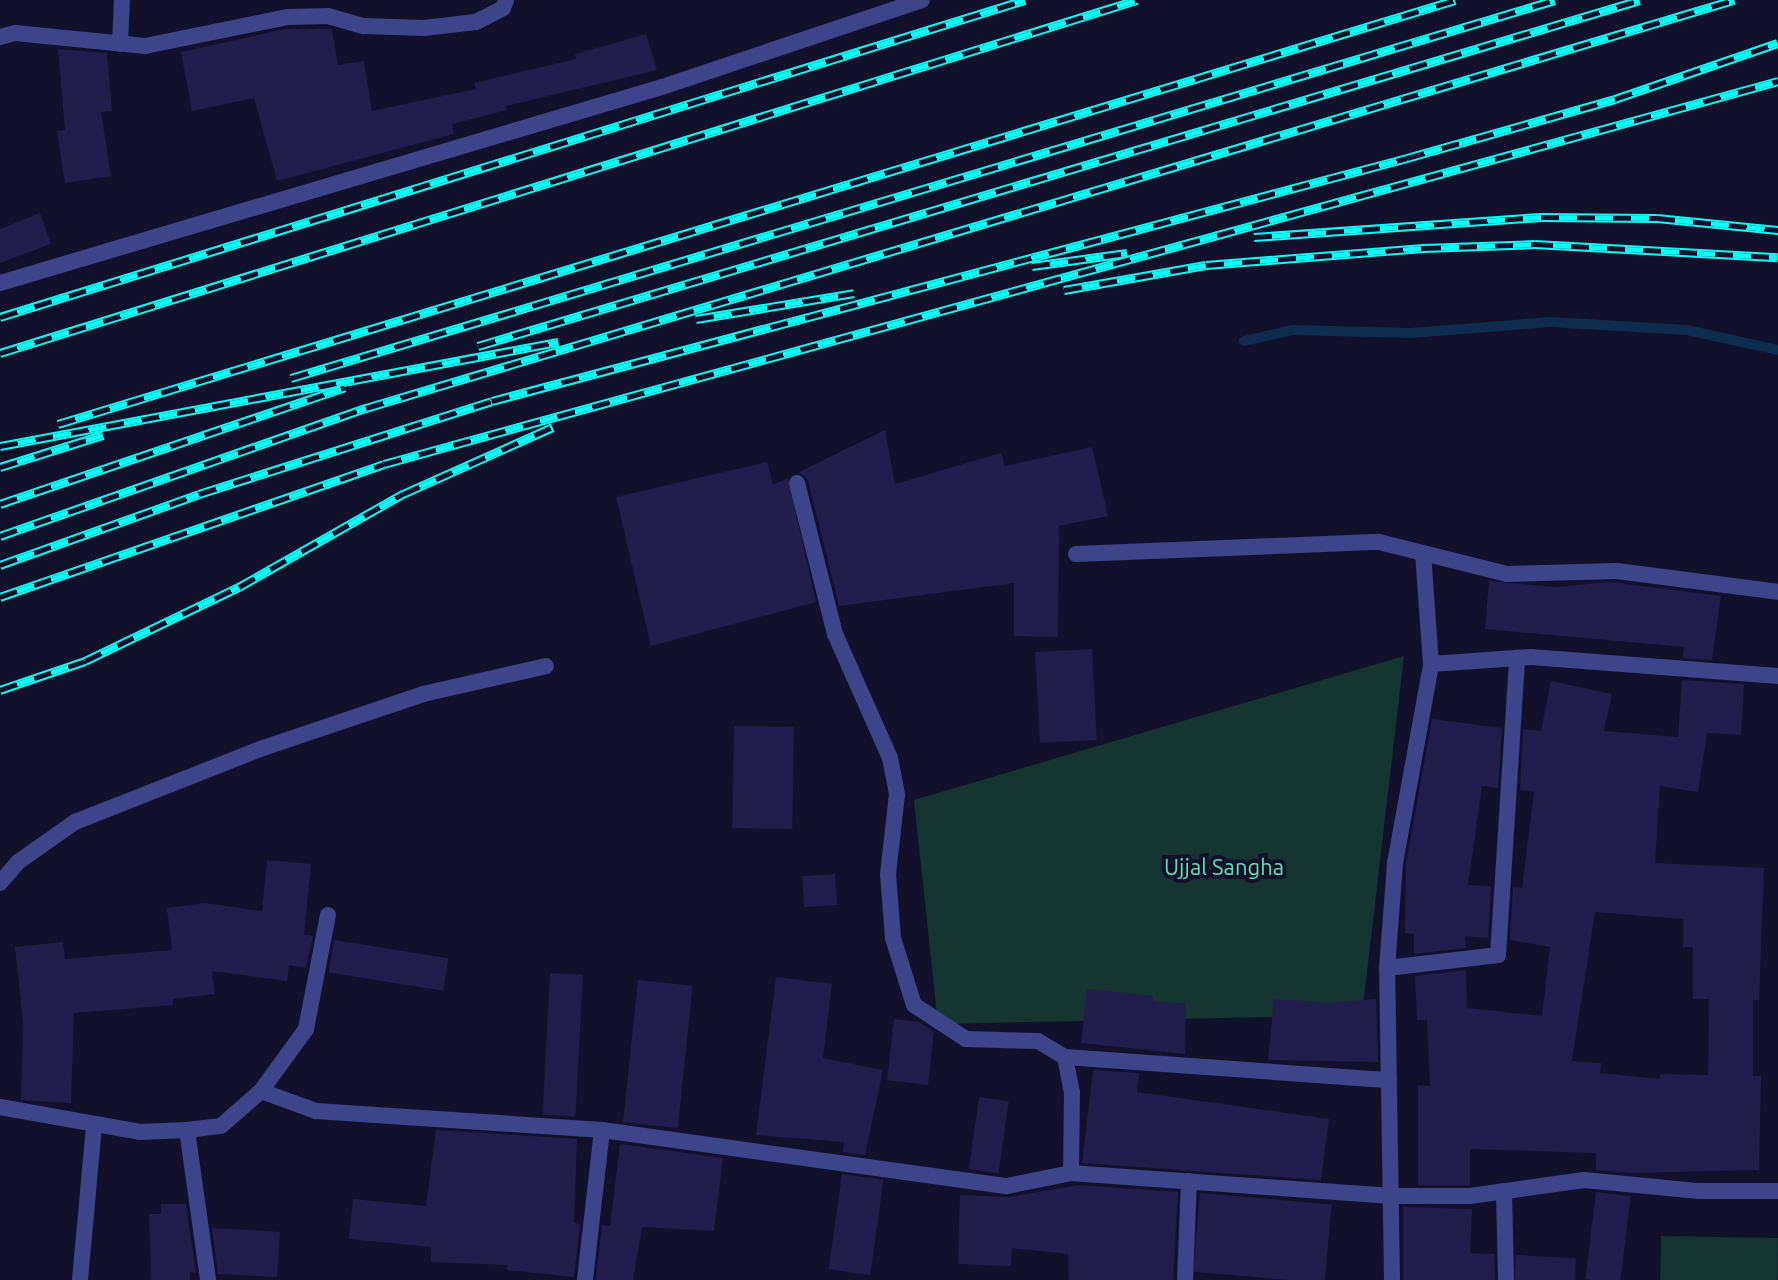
<!DOCTYPE html>
<html>
<head>
<meta charset="utf-8">
<style>
  body { margin:0 }
  #map { position:relative; width:1778px; height:1280px; overflow:hidden; background:#12112b; font-family:Ubuntu,sans-serif }
  div>[style] { position:absolute }
  [style*='--x'] { left:calc(var(--x)*1px); top:calc(var(--y)*1px); width:calc(var(--w)*1px); rotate:calc(var(--a)*1deg) }
  .green>* { inset:0; background:#143530; transform-origin:0 0 }
  .stream>* { height:10px; margin:-5px; padding:0 5px; transform-origin:5px; border-radius:5px; background:#0e2d4e }
  .building>* { inset:0; background:#211d4c; transform-origin:0 0 }
  .street>* { height:16px; margin:-8px; padding:0 8px; transform-origin:8px; border-radius:8px; background:#3d4489 }
  .rail>* { height:9px; margin-top:-4.5px; transform-origin:0; background:repeating-linear-gradient(90deg,#12112b 0 18px,#0afdf6 0 36px); box-sizing:border-box; border-block:2px solid #0afdf6 }
  span { translate:-50% -50%; white-space:nowrap; text-align:center; line-height:1.15; -webkit-text-stroke:8px #12112b; paint-order:stroke }
  .park-label { font-size:22px; color:#66e0b2 }
</style>
</head>
<body>
<div id="map">
  <div class="green">
    <i style="clip-path:polygon(1404px 656px,1362px 1015px,938px 1024px,914px 800px)"></i>
    <i style="left:1661px;top:1236px;width:117px;height:44px;rotate:1deg"></i>
  </div>
  <div class="stream">
    <i style="--x:1244;--y:341;--w:49;--a:-12.9"></i>
    <i style="--x:1292;--y:330;--w:119;--a:1.4"></i>
    <i style="--x:1411;--y:333;--w:140;--a:-4.5"></i>
    <i style="--x:1551;--y:322;--w:136;--a:3.4"></i>
    <i style="--x:1687;--y:330;--w:93;--a:12.4"></i>
  </div>
  <div class="building">
    <i style="clip-path:polygon(285px 29px,332px 29px,338px 65px,364px 61px,372px 111px,476px 89px,474px 83px,576px 59px,575px 54px,646px 34px,657px 70px,506px 106px,507px 110px,452px 124px,454px 134px,277px 181px,254px 98px,192px 111px,181px 52px)"></i>
    <i style="clip-path:polygon(58px 49px,107px 53px,112px 111px,101px 112px,111px 176px,65px 183px,57px 131px,65px 130px)"></i>
    <i style="clip-path:polygon(40px 213px,51px 244px,0 263px,0 229px)"></i>
    <i style="clip-path:polygon(885px 430px,895px 484px,1001px 453px,1005px 466px,1092px 447px,1108px 516px,1059px 526px,1058px 637px,1014px 636px,1014px 583px,839px 606px,808px 480px,799px 472px)"></i>
    <i style="clip-path:polygon(767px 462px,773px 485px,788px 478px,816px 602px,651px 646px,616px 497px)"></i>
    <i style="clip-path:polygon(1489px 581px,1556px 587px,1610px 582px,1721px 596px,1712px 660px,1683px 658px,1684px 647px,1485px 629px)"></i>
    <i style="left:1092px;top:649px;width:91px;height:57px;rotate:87deg"></i>
    <i style="clip-path:polygon(evenodd,1682px 680px,1744px 684px,1741px 735px,1707px 733px,1698px 792px,1660px 786px,1655px 863px,1764px 868px,1759px 1000px,1753px 1000px,1753px 1076px,1761px 1076px,1759px 1170px,1631px 1173px,1596px 1170px,1596px 1153px,1470px 1149px,1470px 1185px,1418px 1185px,1418px 1085px,1430px 1086px,1427px 1020px,1417px 1020px,1415px 976px,1466px 970px,1467px 1008px,1542px 1016px,1550px 947px,1510px 940px,1513px 887px,1522px 888px,1534px 792px,1520px 790px,1523px 729px,1541px 731px,1551px 681px,1612px 694px,1604px 731px,1678px 737px,1682px 680px,1595px 912px,1683px 919px,1683px 947px,1693px 947px,1693px 999px,1709px 999px,1708px 1075px,1660px 1074px,1660px 1079px,1600px 1073px,1601px 1063px,1572px 1061px,1595px 912px)"></i>
    <i style="clip-path:polygon(1432px 719px,1502px 728px,1498px 788px,1482px 786px,1468px 885px,1491px 886px,1488px 938px,1465px 936px,1466px 948px,1414px 954px,1414px 934px,1405px 933px,1406px 864px)"></i>
    <i style="left:734px;top:726px;width:60px;height:102px;rotate:1deg"></i>
    <i style="clip-path:polygon(267px 860px,311px 864px,304px 935px,313px 936px,306px 968px,289px 965px,287px 981px,212px 971px,215px 994px,173px 999px,173px 1005px,74px 1013px,71px 1103px,21px 1100px,23px 1022px,15px 947px,63px 942px,65px 959px,172px 950px,167px 908px,205px 903px,262px 911px)"></i>
    <i style="left:835px;top:874px;width:31px;height:33px;rotate:86deg"></i>
    <i style="left:334px;top:940px;width:116px;height:33px;rotate:9deg"></i>
    <i style="left:550px;top:973px;width:33px;height:142px;rotate:3deg"></i>
    <i style="clip-path:polygon(776px 977px,832px 984px,823px 1058px,883px 1070px,865px 1155px,843px 1152px,844px 1142px,756px 1135px)"></i>
    <i style="left:638px;top:980px;width:55px;height:143px;rotate:6deg"></i>
    <i style="clip-path:polygon(1087px 989px,1153px 996px,1153px 1002px,1186px 1003px,1185px 1054px,1081px 1043px)"></i>
    <i style="clip-path:polygon(1274px 999px,1328px 1003px,1376px 999px,1378px 1062px,1268px 1060px)"></i>
    <i style="clip-path:polygon(894px 1019px,920px 1022px,934px 1032px,928px 1085px,887px 1080px)"></i>
    <i style="clip-path:polygon(1093px 1070px,1139px 1073px,1137px 1092px,1329px 1119px,1321px 1180px,1082px 1163px)"></i>
    <i style="left:979px;top:1097px;width:30px;height:73px;rotate:8deg"></i>
    <i style="clip-path:polygon(436px 1130px,577px 1139px,574px 1223px,580px 1224px,574px 1277px,507px 1270px,508px 1265px,431px 1262px,431px 1247px,349px 1239px,353px 1199px,426px 1206px)"></i>
    <i style="clip-path:polygon(620px 1144px,723px 1158px,714px 1231px,642px 1227px,633px 1280px,596px 1280px,602px 1225px,610px 1226px)"></i>
    <i style="left:842px;top:1174px;width:42px;height:96px;rotate:8deg"></i>
    <i style="clip-path:polygon(1079px 1185px,1178px 1192px,1173px 1280px,1069px 1280px,1068px 1254px,1012px 1248px,1011px 1266px,958px 1264px,960px 1195px,1009px 1197px)"></i>
    <i style="left:1596px;top:1192px;width:35px;height:88px;rotate:7deg"></i>
    <i style="left:1200px;top:1193px;width:132px;height:79px;rotate:5deg"></i>
    <i style="clip-path:polygon(161px 1204px,186px 1204px,196px 1273px,190px 1272px,190px 1280px,151px 1280px,149px 1214px,161px 1214px)"></i>
    <i style="clip-path:polygon(1403px 1207px,1472px 1209px,1470px 1253px,1494px 1254px,1495px 1280px,1403px 1280px)"></i>
    <i style="clip-path:polygon(212px 1228px,280px 1232px,277px 1277px,218px 1274px)"></i>
    <i style="left:1516px;top:1255px;width:60px;height:25px;rotate:3deg"></i>
  </div>
  <div class="street">
    <i style="--x:0;--y:37;--w:16;--a:-15"></i>
    <i style="--x:15;--y:33;--w:131;--a:5.7"></i>
    <i style="--x:145;--y:46;--w:146;--a:-11.5"></i>
    <i style="--x:288;--y:17;--w:40;--a:-1.4"></i>
    <i style="--x:328;--y:16;--w:37;--a:16"></i>
    <i style="--x:364;--y:26;--w:60;--a:1.9"></i>
    <i style="--x:424;--y:28;--w:52;--a:-6.6"></i>
    <i style="--x:476;--y:22;--w:30;--a:-27"></i>
    <i style="--x:503;--y:8;--w:9;--a:-69"></i>
    <i style="--x:120;--y:44;--w:44;--a:-87.4"></i>
    <i style="--x:0;--y:283;--w:690;--a:-16.49"></i>
    <i style="--x:662;--y:87;--w:274;--a:-18.5"></i>
    <i style="--x:797;--y:483;--w:156;--a:75.9"></i>
    <i style="--x:835;--y:634;--w:136;--a:66.1"></i>
    <i style="--x:890;--y:758;--w:37;--a:79"></i>
    <i style="--x:897;--y:794;--w:81;--a:96.4"></i>
    <i style="--x:888;--y:874;--w:64;--a:85.5"></i>
    <i style="--x:893;--y:938;--w:70;--a:72.6"></i>
    <i style="--x:914;--y:1005;--w:62;--a:33.2"></i>
    <i style="--x:966;--y:1039;--w:72;--a:1.6"></i>
    <i style="--x:1038;--y:1041;--w:31;--a:31"></i>
    <i style="--x:1065;--y:1057;--w:36;--a:79"></i>
    <i style="--x:1072;--y:1092;--w:81;--a:90.7"></i>
    <i style="--x:1423;--y:553;--w:111;--a:85.9"></i>
    <i style="--x:1076;--y:554;--w:303;--a:-2.3"></i>
    <i style="--x:1379;--y:542;--w:132;--a:14"></i>
    <i style="--x:1507;--y:574;--w:110;--a:-1.6"></i>
    <i style="--x:1617;--y:571;--w:162;--a:7.4"></i>
    <i style="--x:0;--y:883;--w:28;--a:-49"></i>
    <i style="--x:18;--y:862;--w:70;--a:-35.1"></i>
    <i style="--x:75;--y:822;--w:202;--a:-21.5"></i>
    <i style="--x:263;--y:748;--w:169;--a:-18.6"></i>
    <i style="--x:423;--y:694;--w:126;--a:-12.8"></i>
    <i style="--x:1387;--y:968;--w:112;--a:-6.7"></i>
    <i style="--x:1498;--y:955;--w:298;--a:-86.3"></i>
    <i style="--x:1065;--y:1057;--w:325;--a:4.1"></i>
    <i style="--x:261;--y:1091;--w:77;--a:-54"></i>
    <i style="--x:306;--y:1029;--w:116;--a:-79.1"></i>
    <i style="--x:0;--y:1107;--w:142;--a:10.1"></i>
    <i style="--x:140;--y:1132;--w:47;--a:-2.4"></i>
    <i style="--x:187;--y:1130;--w:34;--a:-7"></i>
    <i style="--x:221;--y:1126;--w:53;--a:-41.2"></i>
    <i style="--x:261;--y:1091;--w:59;--a:20"></i>
    <i style="--x:316;--y:1111;--w:287;--a:3.8"></i>
    <i style="--x:602;--y:1130;--w:151;--a:96.5"></i>
    <i style="--x:187;--y:1130;--w:151;--a:82"></i>
    <i style="--x:602;--y:1130;--w:409;--a:7.9"></i>
    <i style="--x:1007;--y:1186;--w:65;--a:-11.5"></i>
    <i style="--x:1071;--y:1173;--w:321;--a:4.1"></i>
    <i style="--x:1391;--y:1196;--w:79;--a:0"></i>
    <i style="--x:1470;--y:1196;--w:115;--a:-8"></i>
    <i style="--x:1584;--y:1180;--w:116;--a:5.5"></i>
    <i style="--x:1699;--y:1191;--w:79;--a:0"></i>
    <i style="--x:1504;--y:1191;--w:89;--a:88.7"></i>
    <i style="--x:80;--y:1280;--w:156;--a:-84.8"></i>
    <i style="--x:1185;--y:1280;--w:99;--a:-87.7"></i>
    <i style="--x:1392;--y:1280;--w:312;--a:-90.9"></i>
    <i style="--x:1387;--y:968;--w:105;--a:-85.6"></i>
    <i style="--x:1395;--y:863;--w:202;--a:-79.7"></i>
    <i style="--x:1431;--y:664;--w:100;--a:-4"></i>
    <i style="--x:1531;--y:657;--w:248;--a:4.4"></i>
  </div>
  <div class="rail">
    <i style="--x:1254;--y:237;--w:288;--a:-4"></i>
    <i style="--x:1541;--y:217;--w:116;--a:0.5"></i>
    <i style="--x:1657;--y:218;--w:122;--a:5.7"></i>
    <i style="--x:1032;--y:266;--w:96;--a:-7.8"></i>
    <i style="--x:1064;--y:290;--w:144;--a:-10"></i>
    <i style="--x:1206;--y:265;--w:218;--a:-4.5"></i>
    <i style="--x:1423;--y:248;--w:112;--a:-2"></i>
    <i style="--x:1535;--y:244;--w:243;--a:3.1"></i>
    <i style="--x:0;--y:317;--w:1073;--a:-17.19"></i>
    <i style="--x:696;--y:319;--w:160;--a:-9.3"></i>
    <i style="--x:478;--y:346;--w:1212;--a:-16.58"></i>
    <i style="--x:0;--y:353;--w:1191;--a:-17.25"></i>
    <i style="--x:291;--y:378;--w:1319;--a:-16.65"></i>
    <i style="--x:58;--y:424;--w:1460;--a:-16.88"></i>
    <i style="--x:0;--y:446;--w:568;--a:-10.56"></i>
    <i style="--x:0;--y:467;--w:108;--a:-17.3"></i>
    <i style="--x:0;--y:504;--w:364;--a:-18.7"></i>
    <i style="--x:0;--y:536;--w:388;--a:-19.3"></i>
    <i style="--x:366;--y:408;--w:1428;--a:-16.61"></i>
    <i style="--x:0;--y:565;--w:211;--a:-19.6"></i>
    <i style="--x:199;--y:494;--w:307;--a:-17.6"></i>
    <i style="--x:492;--y:401;--w:947;--a:-14.87"></i>
    <i style="--x:1407;--y:158;--w:216;--a:-15.8"></i>
    <i style="--x:1615;--y:99;--w:172;--a:-19"></i>
    <i style="--x:0;--y:597;--w:406;--a:-19.1"></i>
    <i style="--x:384;--y:464;--w:1446;--a:-15.36"></i>
    <i style="--x:0;--y:690;--w:90;--a:-18.8"></i>
    <i style="--x:85;--y:661;--w:171;--a:-25.7"></i>
    <i style="--x:239;--y:587;--w:189;--a:-29.6"></i>
    <i style="--x:403;--y:494;--w:164;--a:-24.1"></i>
  </div>
  <div class="park-label">
    <span style="left:1224px;top:867px">Ujjal Sangha</span>
  </div>
</div>
</body>
</html>
